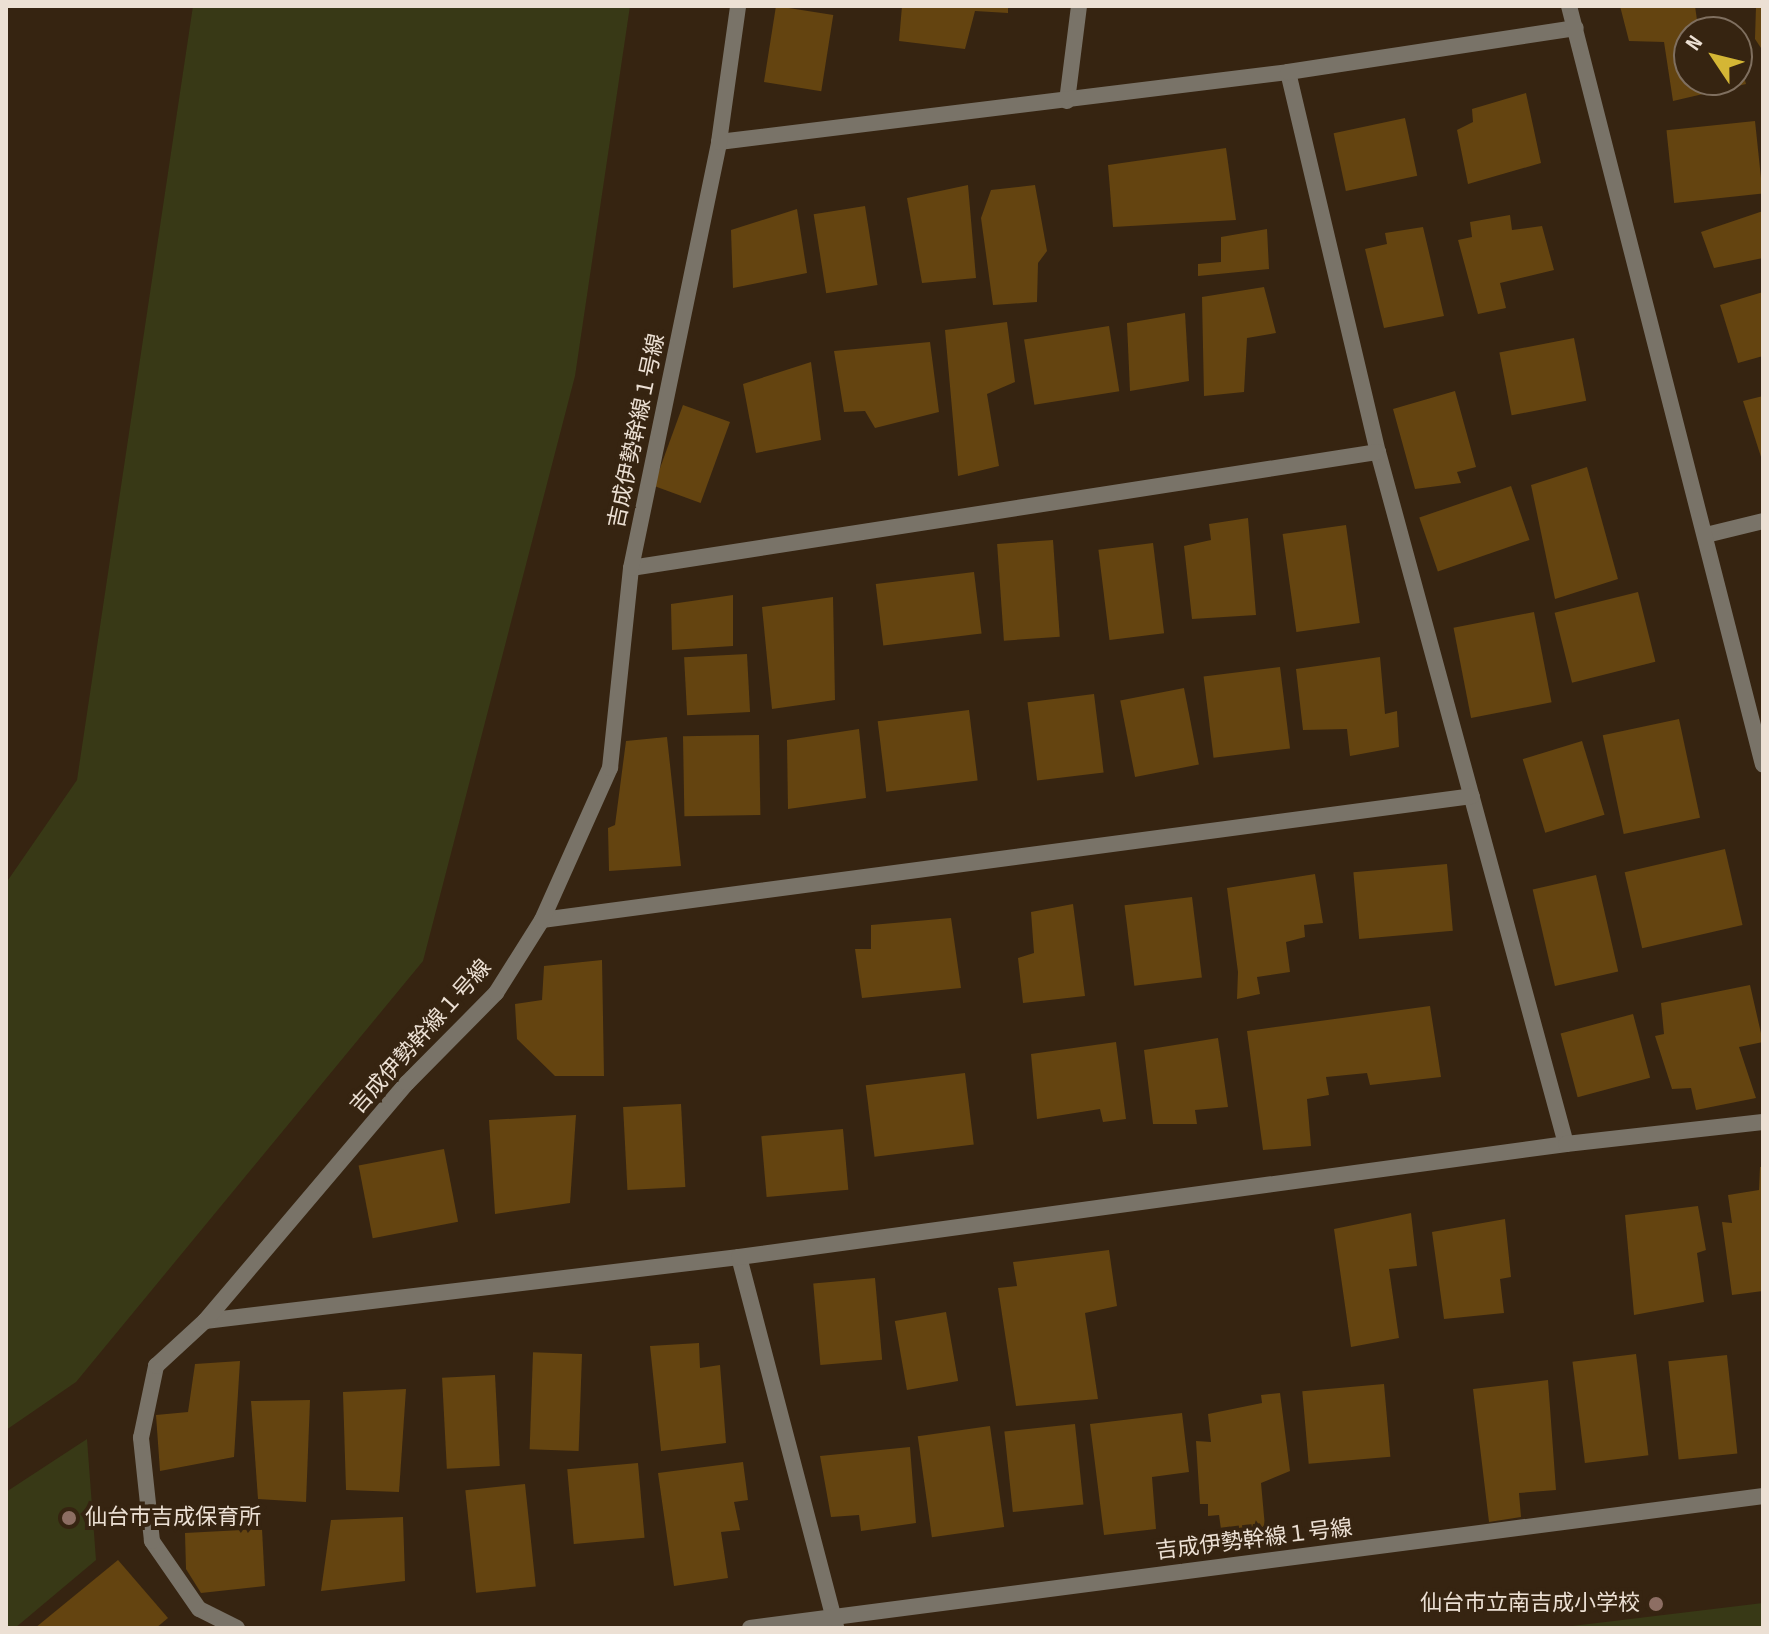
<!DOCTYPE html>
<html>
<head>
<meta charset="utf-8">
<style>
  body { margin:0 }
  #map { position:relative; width:1769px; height:1634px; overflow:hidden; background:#362411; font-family:"Sofia Sans Condensed","Noto Sans JP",sans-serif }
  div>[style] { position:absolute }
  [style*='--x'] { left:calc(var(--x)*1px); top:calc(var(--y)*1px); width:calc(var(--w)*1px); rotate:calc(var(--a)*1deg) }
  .green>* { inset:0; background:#383916 }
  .building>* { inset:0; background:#644410; transform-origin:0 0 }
  .minor>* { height:16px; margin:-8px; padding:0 8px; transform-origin:8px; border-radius:8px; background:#797368 }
  .tertiary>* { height:16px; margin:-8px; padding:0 8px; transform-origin:8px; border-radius:8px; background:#797368 }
  .dots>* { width:22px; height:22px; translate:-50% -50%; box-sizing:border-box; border:4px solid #362411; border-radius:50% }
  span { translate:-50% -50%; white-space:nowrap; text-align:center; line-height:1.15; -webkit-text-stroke:8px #362411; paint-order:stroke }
  .street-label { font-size:22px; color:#ece0d4 }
  .poi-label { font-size:22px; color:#ece0d4 }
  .left { translate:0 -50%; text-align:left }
  .right { translate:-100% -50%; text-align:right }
  .frame { position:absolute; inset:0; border:8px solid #ece0d4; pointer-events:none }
  .north { position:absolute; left:1673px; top:16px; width:80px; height:80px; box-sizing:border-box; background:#362411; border:2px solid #7f6f5f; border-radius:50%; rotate:305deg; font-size:22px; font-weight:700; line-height:32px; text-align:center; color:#ece0d4 }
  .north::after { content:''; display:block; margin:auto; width:28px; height:36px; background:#d4b635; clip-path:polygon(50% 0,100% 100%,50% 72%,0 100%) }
</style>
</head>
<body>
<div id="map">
  <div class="green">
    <i style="clip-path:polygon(193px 6px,630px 6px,575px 376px,423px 961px,76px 1382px,6px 1430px,6px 883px,77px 780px)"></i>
    <i style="clip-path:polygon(87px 1439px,96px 1560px,15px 1628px,6px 1628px,6px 1492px)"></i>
    <i style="clip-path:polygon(1763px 1603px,1763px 1628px,1563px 1628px,1564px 1627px)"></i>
  </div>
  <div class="building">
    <i style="left:776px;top:6px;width:58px;height:77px;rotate:9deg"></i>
    <i style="clip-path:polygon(902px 6px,1008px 6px,1008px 13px,975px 11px,965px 49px,899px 41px)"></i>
    <i style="clip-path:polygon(1620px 6px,1695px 6px,1697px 20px,1730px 27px,1731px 32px,1689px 32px,1689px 80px,1737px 80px,1738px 55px,1746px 84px,1673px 101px,1664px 42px,1629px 41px)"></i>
    <i style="clip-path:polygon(1756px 6px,1763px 6px,1763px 51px,1755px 39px)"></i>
    <i style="clip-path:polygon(1526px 93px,1541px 163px,1468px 184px,1457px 130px,1473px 122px,1472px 109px)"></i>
    <i style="left:1405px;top:118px;width:59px;height:73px;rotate:78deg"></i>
    <i style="left:1755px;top:121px;width:73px;height:89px;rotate:84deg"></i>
    <i style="clip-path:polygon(1226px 148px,1236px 220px,1113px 227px,1108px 165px)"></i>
    <i style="clip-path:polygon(968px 185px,976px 278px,922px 283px,907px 198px)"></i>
    <i style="clip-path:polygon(1035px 185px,1047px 251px,1038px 263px,1037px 302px,993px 305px,981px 218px,991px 190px)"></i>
    <i style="left:865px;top:206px;width:80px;height:52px;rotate:81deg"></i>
    <i style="clip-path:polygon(797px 209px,807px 273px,733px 288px,731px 230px)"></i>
    <i style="clip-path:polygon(1763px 211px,1763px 258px,1714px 268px,1701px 232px)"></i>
    <i style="clip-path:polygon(1510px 215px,1512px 230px,1542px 226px,1554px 270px,1500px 283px,1506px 308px,1478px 314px,1458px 240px,1472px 237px,1470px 222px)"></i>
    <i style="clip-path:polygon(1423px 227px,1444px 316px,1384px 328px,1365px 249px,1387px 244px,1385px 233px)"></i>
    <i style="clip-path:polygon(1267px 229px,1269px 269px,1198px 276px,1198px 264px,1221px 262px,1221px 237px)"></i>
    <i style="clip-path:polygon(1264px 287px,1276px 333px,1247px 338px,1244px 392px,1204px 396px,1202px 297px)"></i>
    <i style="clip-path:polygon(1763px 292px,1763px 356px,1738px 363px,1720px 305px)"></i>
    <i style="clip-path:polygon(1185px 313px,1189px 381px,1130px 391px,1127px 323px)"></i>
    <i style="clip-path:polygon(1007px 322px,1015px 382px,987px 394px,999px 466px,958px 476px,945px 330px)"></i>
    <i style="left:1109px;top:326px;width:66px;height:86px;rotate:81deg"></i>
    <i style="left:1574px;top:338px;width:64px;height:76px;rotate:79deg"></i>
    <i style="clip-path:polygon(930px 342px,939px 412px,875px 428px,865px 411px,844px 412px,834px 351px)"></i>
    <i style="clip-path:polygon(811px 362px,821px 440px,756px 453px,743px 384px)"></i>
    <i style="clip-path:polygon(1455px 391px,1476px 467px,1457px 472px,1461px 483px,1415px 489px,1393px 409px)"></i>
    <i style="clip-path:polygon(1763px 396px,1763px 460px,1762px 460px,1743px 401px)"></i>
    <i style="left:683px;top:405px;width:50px;height:86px;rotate:20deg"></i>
    <i style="clip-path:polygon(1587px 467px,1618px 579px,1555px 599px,1531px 485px)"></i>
    <i style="left:1511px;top:486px;width:57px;height:97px;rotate:71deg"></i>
    <i style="clip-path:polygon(1248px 518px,1256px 615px,1192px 619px,1184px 546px,1211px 540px,1209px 524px)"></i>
    <i style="left:1346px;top:525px;width:99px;height:64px;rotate:82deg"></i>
    <i style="left:1053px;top:540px;width:97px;height:56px;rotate:86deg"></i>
    <i style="left:1153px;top:543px;width:91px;height:55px;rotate:83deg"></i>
    <i style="left:974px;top:572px;width:62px;height:99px;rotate:83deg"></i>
    <i style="left:1638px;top:592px;width:72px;height:86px;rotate:76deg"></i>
    <i style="clip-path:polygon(733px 595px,733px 646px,672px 650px,671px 604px)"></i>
    <i style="clip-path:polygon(833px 597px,835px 700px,772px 709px,762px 607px)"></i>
    <i style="left:1534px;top:612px;width:92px;height:82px;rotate:79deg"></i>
    <i style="left:747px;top:654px;width:58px;height:63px;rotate:87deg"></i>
    <i style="clip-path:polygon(1380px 657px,1385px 714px,1397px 711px,1399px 747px,1350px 756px,1347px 729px,1303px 730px,1296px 669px)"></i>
    <i style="left:1280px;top:667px;width:82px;height:77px;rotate:83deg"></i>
    <i style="left:1184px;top:688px;width:78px;height:65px;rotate:79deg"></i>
    <i style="left:1094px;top:694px;width:79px;height:67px;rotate:83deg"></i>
    <i style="left:969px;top:710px;width:71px;height:92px;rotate:83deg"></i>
    <i style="left:1679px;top:719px;width:101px;height:78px;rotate:78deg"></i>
    <i style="clip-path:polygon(859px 729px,866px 798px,788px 809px,787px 740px)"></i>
    <i style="left:759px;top:735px;width:80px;height:76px;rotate:89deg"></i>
    <i style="clip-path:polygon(667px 737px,681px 866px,609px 871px,608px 828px,615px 825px,626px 741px)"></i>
    <i style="left:1582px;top:741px;width:77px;height:62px;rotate:73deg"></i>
    <i style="left:1725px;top:849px;width:78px;height:103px;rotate:77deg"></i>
    <i style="left:1447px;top:864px;width:67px;height:94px;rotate:85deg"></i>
    <i style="clip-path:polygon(1315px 874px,1323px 923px,1304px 925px,1305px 937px,1286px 942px,1290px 972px,1257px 977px,1260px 994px,1237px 999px,1238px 972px,1227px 888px)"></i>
    <i style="left:1596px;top:875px;width:99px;height:65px;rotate:77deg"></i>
    <i style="left:1192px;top:897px;width:81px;height:68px;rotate:83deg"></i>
    <i style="clip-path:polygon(1073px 904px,1085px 996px,1023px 1003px,1018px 958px,1034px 953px,1031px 912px)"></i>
    <i style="clip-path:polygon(951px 918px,961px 988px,862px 998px,855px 949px,871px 949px,871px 925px)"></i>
    <i style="clip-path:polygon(602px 960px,604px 1076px,555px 1076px,517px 1039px,515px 1004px,542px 1000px,544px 966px)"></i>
    <i style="clip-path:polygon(1750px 985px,1763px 1042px,1739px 1047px,1756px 1098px,1696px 1110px,1691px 1088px,1672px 1089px,1655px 1036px,1664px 1034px,1661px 1003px)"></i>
    <i style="clip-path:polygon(1430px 1006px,1441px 1077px,1370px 1085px,1367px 1073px,1326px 1077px,1329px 1095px,1307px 1099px,1311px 1146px,1263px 1150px,1247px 1031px)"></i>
    <i style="left:1633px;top:1014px;width:66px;height:75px;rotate:75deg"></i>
    <i style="clip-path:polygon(1218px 1038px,1228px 1107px,1195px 1110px,1197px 1124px,1153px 1124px,1144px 1050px)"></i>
    <i style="clip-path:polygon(1116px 1042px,1126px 1119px,1103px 1122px,1100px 1109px,1037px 1119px,1031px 1054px)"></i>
    <i style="left:965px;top:1073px;width:72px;height:100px;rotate:83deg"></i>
    <i style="left:681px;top:1104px;width:83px;height:58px;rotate:87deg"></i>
    <i style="clip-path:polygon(576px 1115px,570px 1203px,495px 1214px,489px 1120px)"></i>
    <i style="left:843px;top:1129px;width:61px;height:82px;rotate:85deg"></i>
    <i style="left:444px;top:1149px;width:74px;height:87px;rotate:79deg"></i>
    <i style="clip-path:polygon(1760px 1167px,1763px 1167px,1763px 1291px,1732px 1295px,1722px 1222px,1732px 1223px,1728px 1195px,1759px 1190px)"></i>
    <i style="clip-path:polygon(1698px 1206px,1706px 1250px,1697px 1253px,1704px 1302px,1634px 1315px,1625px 1215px)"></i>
    <i style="clip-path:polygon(1411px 1213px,1417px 1266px,1389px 1269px,1399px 1338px,1351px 1347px,1334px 1229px)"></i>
    <i style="clip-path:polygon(1505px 1219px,1511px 1277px,1500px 1279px,1504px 1313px,1444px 1319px,1432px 1232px)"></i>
    <i style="clip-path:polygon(1109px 1250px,1117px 1306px,1085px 1313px,1098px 1399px,1016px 1406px,998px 1288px,1017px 1286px,1013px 1262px)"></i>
    <i style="left:875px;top:1278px;width:82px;height:62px;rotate:85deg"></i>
    <i style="left:946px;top:1312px;width:70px;height:52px;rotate:80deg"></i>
    <i style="clip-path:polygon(699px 1343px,700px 1368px,720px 1365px,726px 1443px,661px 1451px,650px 1346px)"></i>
    <i style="left:582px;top:1354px;width:97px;height:49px;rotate:92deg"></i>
    <i style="left:1636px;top:1354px;width:102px;height:64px;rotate:83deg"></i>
    <i style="left:1727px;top:1355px;width:99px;height:59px;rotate:84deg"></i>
    <i style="clip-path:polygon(240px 1361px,234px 1457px,160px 1471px,156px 1415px,188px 1412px,195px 1364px)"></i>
    <i style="left:495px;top:1375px;width:91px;height:53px;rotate:87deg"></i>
    <i style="clip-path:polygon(1548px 1380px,1556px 1490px,1519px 1493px,1521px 1517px,1489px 1522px,1473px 1389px)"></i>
    <i style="left:1384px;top:1384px;width:73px;height:82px;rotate:85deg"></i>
    <i style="clip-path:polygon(406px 1389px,399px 1492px,346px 1490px,343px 1392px)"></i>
    <i style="clip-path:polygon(1280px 1393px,1290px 1471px,1261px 1483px,1265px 1527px,1221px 1529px,1219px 1515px,1208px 1516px,1208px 1504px,1200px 1504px,1196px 1441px,1211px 1442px,1208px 1414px,1262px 1403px,1261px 1395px)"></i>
    <i style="clip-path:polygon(310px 1400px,306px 1502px,258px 1499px,251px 1401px)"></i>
    <i style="clip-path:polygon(1182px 1413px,1189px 1472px,1152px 1477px,1156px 1529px,1104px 1535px,1090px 1424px)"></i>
    <i style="left:1075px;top:1424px;width:81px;height:71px;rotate:84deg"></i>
    <i style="left:990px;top:1426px;width:102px;height:73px;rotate:82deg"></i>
    <i style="clip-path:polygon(910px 1447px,916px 1523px,861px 1531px,859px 1515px,831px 1517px,820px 1456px)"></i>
    <i style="clip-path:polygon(743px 1462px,748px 1500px,734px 1502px,740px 1530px,721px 1532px,728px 1578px,674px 1586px,658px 1473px)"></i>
    <i style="left:638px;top:1463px;width:75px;height:71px;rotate:85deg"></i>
    <i style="left:525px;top:1484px;width:103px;height:60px;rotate:84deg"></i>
    <i style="clip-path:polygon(403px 1517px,405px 1581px,321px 1591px,331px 1520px)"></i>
    <i style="clip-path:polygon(262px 1529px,265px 1586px,201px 1593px,186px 1569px,185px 1533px)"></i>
    <i style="clip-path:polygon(118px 1560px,168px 1618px,156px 1628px,35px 1628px)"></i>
  </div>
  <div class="minor">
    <i style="--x:1288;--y:72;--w:391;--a:76.7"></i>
    <i style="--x:1378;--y:452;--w:717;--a:74.8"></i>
    <i style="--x:1067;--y:101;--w:96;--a:-82.8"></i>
    <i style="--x:719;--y:142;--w:573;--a:-7.01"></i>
    <i style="--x:1288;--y:72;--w:291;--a:-8.7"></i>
    <i style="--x:1706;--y:535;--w:59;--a:-13.8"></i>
    <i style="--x:631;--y:568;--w:756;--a:-8.83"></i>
    <i style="--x:542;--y:920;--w:938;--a:-7.59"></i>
    <i style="--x:739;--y:1257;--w:383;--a:75.3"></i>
    <i style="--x:205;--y:1321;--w:538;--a:-6.83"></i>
    <i style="--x:739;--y:1257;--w:835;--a:-7.78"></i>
    <i style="--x:1566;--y:1144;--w:198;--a:-6.4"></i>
    <i style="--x:237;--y:1628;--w:42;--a:-153.4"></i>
    <i style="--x:199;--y:1609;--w:83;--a:-124.7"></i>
    <i style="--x:152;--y:1541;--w:104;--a:-96.1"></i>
    <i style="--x:141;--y:1438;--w:74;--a:-78.2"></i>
    <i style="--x:156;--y:1366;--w:67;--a:-42.6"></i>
    <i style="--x:205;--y:1321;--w:312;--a:-49.7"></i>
    <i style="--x:407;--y:1083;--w:127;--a:-45.3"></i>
    <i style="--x:496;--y:993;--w:86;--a:-57.8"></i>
    <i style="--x:542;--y:920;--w:167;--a:-65.9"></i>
    <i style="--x:610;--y:768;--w:201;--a:-84"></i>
    <i style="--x:631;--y:568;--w:435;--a:-78.3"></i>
    <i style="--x:719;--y:142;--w:137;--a:-82"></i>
    <i style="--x:750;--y:1628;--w:1022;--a:-7.42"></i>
  </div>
  <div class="tertiary">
    <i style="--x:1569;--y:6;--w:783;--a:75.66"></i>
  </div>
  <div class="dots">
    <i style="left:69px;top:1518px;background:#8d6e63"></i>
    <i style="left:1656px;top:1604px;background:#8d6e63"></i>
  </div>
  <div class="street-label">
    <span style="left:637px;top:431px;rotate:-78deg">吉成伊勢幹線１号線</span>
    <span style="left:421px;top:1037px;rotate:-48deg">吉成伊勢幹線１号線</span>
    <span style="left:1254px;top:1540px;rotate:-7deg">吉成伊勢幹線１号線</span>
  </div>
  <div class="poi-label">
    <span class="left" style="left:85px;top:1518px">仙台市吉成保育所</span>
    <span class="right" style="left:1640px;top:1604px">仙台市立南吉成小学校</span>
  </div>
  <div class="frame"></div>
  <div class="north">N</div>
</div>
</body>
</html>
